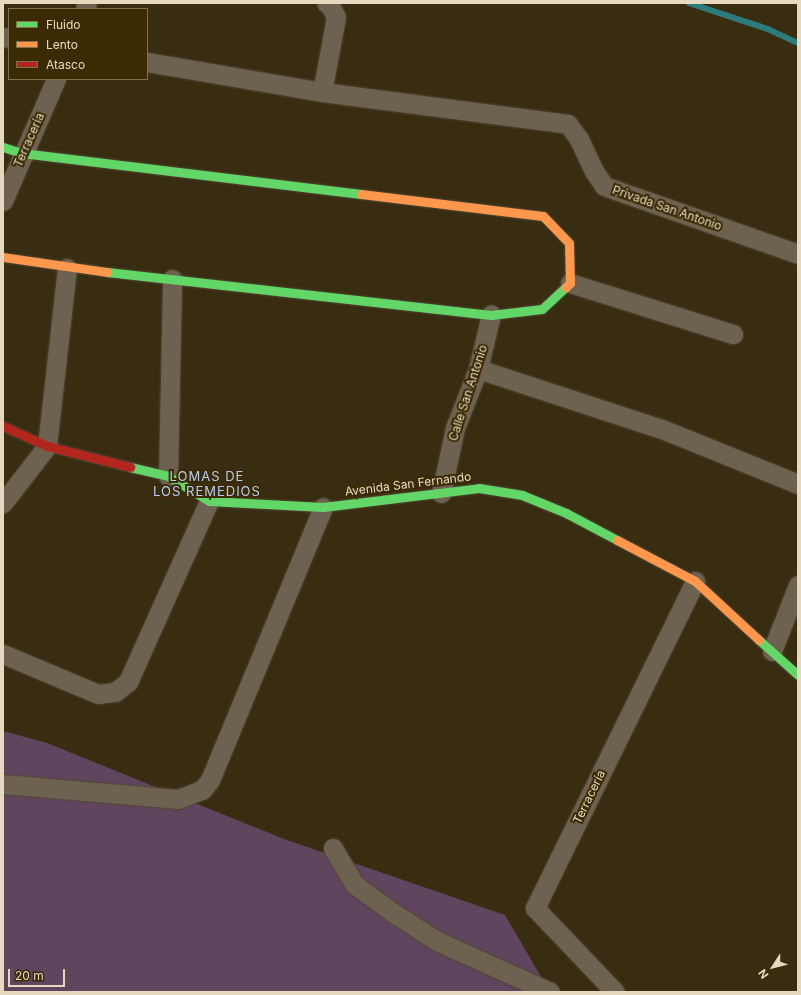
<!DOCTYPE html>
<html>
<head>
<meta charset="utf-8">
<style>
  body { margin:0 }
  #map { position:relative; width:801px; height:995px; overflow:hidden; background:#382c11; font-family:Inter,sans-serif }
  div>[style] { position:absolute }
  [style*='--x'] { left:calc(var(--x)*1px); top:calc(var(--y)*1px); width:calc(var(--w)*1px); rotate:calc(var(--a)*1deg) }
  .green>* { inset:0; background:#61455f }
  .stream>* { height:5.5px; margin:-2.75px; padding:0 2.75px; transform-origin:2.75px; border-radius:2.75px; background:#2e7b7e }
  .roads { filter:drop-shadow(0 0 1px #4f4633) drop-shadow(0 0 1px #4f4633) }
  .street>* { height:19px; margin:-9.5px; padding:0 9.5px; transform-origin:9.5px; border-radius:9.5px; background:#6c624f }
  .fast>* { height:9px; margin:-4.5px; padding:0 4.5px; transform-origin:4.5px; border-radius:4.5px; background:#63d668 }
  .slow>* { height:9px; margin:-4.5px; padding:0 4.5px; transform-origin:4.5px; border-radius:4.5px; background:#ff974d }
  .jam>* { height:9px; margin:-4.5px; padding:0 4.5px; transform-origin:4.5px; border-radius:4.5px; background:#b3261e }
  span { translate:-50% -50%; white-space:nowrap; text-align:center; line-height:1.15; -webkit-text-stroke:4px #3b2a04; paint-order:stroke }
  .street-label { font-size:12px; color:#e6d9c0 }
  .neighbourhood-label { font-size:13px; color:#b6cbf3; letter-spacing:1px }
  .frame { position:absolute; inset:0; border:4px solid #e6d9c0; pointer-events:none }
  .legend { position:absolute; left:8px; top:8px; width:140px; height:72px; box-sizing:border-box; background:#3b2a04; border:1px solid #7f704f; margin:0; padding:5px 7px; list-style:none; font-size:12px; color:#e6d9c0 }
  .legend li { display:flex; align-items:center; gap:8px; height:20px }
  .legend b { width:20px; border:1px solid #7f704f }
  .north { position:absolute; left:753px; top:947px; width:40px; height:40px; -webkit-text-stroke:3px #3b2a04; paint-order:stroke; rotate:234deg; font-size:11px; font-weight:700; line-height:16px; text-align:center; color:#e6d9c0 }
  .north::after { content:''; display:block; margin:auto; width:14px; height:18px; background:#e6d9c0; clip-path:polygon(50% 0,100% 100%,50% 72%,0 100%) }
  .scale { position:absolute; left:8px; top:969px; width:57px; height:18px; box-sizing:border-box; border:2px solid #e6d9c0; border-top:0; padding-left:5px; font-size:12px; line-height:14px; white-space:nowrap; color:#e6d9c0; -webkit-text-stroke:3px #3b2a04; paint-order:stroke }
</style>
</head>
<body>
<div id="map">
  <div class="green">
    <i style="clip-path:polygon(3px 731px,47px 743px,284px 839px,505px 915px,550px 992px,3px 992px)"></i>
  </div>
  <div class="stream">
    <i style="--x:689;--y:3;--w:83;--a:18.2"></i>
    <i style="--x:768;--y:29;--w:33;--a:25"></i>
  </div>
  <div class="roads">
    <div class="street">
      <i style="--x:85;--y:9;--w:6;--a:-72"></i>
      <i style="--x:3;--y:37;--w:6;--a:9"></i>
      <i style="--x:147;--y:62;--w:178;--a:9.7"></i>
      <i style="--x:322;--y:92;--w:248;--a:7.4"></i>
      <i style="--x:568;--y:124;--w:19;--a:54"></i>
      <i style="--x:579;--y:139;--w:35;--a:65"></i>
      <i style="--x:594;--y:171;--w:18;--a:56"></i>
      <i style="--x:604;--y:186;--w:206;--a:19.3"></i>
      <i style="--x:322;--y:92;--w:76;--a:-79.4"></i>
      <i style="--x:336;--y:17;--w:13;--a:-117"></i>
      <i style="--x:330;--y:5;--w:4;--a:-153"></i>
      <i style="--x:3;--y:201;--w:133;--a:-66.5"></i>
      <i style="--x:570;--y:283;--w:171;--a:17.4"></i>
      <i style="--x:478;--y:369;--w:194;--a:18.1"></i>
      <i style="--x:662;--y:429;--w:147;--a:22"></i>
      <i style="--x:168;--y:476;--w:197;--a:-88.8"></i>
      <i style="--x:441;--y:493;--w:66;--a:-77.8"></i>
      <i style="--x:455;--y:428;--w:63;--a:-68.7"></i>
      <i style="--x:478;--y:369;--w:56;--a:-76.5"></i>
      <i style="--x:3;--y:503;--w:72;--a:-52.3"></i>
      <i style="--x:47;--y:446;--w:179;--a:-83.6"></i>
      <i style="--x:772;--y:651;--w:71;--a:-68.5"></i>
      <i style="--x:3;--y:654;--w:103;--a:22.8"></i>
      <i style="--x:98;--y:694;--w:17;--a:-7"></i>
      <i style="--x:115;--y:692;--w:16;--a:-38"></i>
      <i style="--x:128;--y:682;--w:198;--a:-65.9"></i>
      <i style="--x:3;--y:784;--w:176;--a:4.9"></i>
      <i style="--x:178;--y:799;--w:26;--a:-21"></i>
      <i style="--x:202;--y:790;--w:13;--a:-51"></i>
      <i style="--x:210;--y:780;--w:295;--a:-67.5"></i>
      <i style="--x:333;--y:848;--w:42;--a:59.7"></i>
      <i style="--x:354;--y:884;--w:47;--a:36.4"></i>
      <i style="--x:392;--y:912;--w:54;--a:32.8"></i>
      <i style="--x:437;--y:941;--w:124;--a:24.3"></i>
      <i style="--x:615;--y:992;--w:116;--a:-133.6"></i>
      <i style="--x:535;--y:908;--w:364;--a:-63.9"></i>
    </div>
    <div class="fast">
      <i style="--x:3;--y:147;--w:20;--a:18"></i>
      <i style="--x:22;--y:153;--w:341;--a:6.9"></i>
      <i style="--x:107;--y:272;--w:386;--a:6.4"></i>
      <i style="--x:491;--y:315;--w:51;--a:-6.7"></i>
      <i style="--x:542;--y:309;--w:33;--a:-43"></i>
      <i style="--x:130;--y:467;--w:39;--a:13"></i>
      <i style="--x:168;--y:476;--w:48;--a:31.4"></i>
      <i style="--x:209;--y:501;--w:114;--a:3"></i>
      <i style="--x:323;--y:507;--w:157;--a:-6.9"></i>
      <i style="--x:479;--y:488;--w:44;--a:9.2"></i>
      <i style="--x:522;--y:495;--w:48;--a:22.2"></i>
      <i style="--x:566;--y:513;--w:58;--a:27.9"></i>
      <i style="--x:759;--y:640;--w:52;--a:41.9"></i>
    </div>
    <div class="slow">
      <i style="--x:361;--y:194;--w:183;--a:6.9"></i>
      <i style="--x:543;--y:216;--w:37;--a:46"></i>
      <i style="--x:569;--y:243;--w:40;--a:88.6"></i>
      <i style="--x:570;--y:283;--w:6;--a:135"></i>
      <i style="--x:3;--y:257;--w:105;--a:8.2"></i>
      <i style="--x:617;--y:540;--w:88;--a:27.7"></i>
      <i style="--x:695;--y:581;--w:87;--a:42.7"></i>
    </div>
    <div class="jam">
      <i style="--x:3;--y:426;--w:48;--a:24.4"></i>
      <i style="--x:47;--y:446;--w:86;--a:14.2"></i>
    </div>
  </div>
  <div class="street-label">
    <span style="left:29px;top:140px;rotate:-66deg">Terraceria</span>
    <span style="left:667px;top:208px;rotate:19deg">Privada San Antonio</span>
    <span style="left:468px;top:393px;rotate:-72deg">Calle San Antonio</span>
    <span style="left:408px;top:484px;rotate:-7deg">Avenida San Fernando</span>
    <span style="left:589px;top:797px;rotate:-64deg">Terracería</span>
  </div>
  <div class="neighbourhood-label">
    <span style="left:207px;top:484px">LOMAS DE<br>LOS REMEDIOS</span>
  </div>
  <div class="frame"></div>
  <ul class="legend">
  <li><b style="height:5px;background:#63d668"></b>Fluido</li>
  <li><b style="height:5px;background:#ff974d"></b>Lento</li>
  <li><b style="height:5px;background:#b3261e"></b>Atasco</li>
  </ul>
  <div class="north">N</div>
  <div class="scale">20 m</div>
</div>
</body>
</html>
